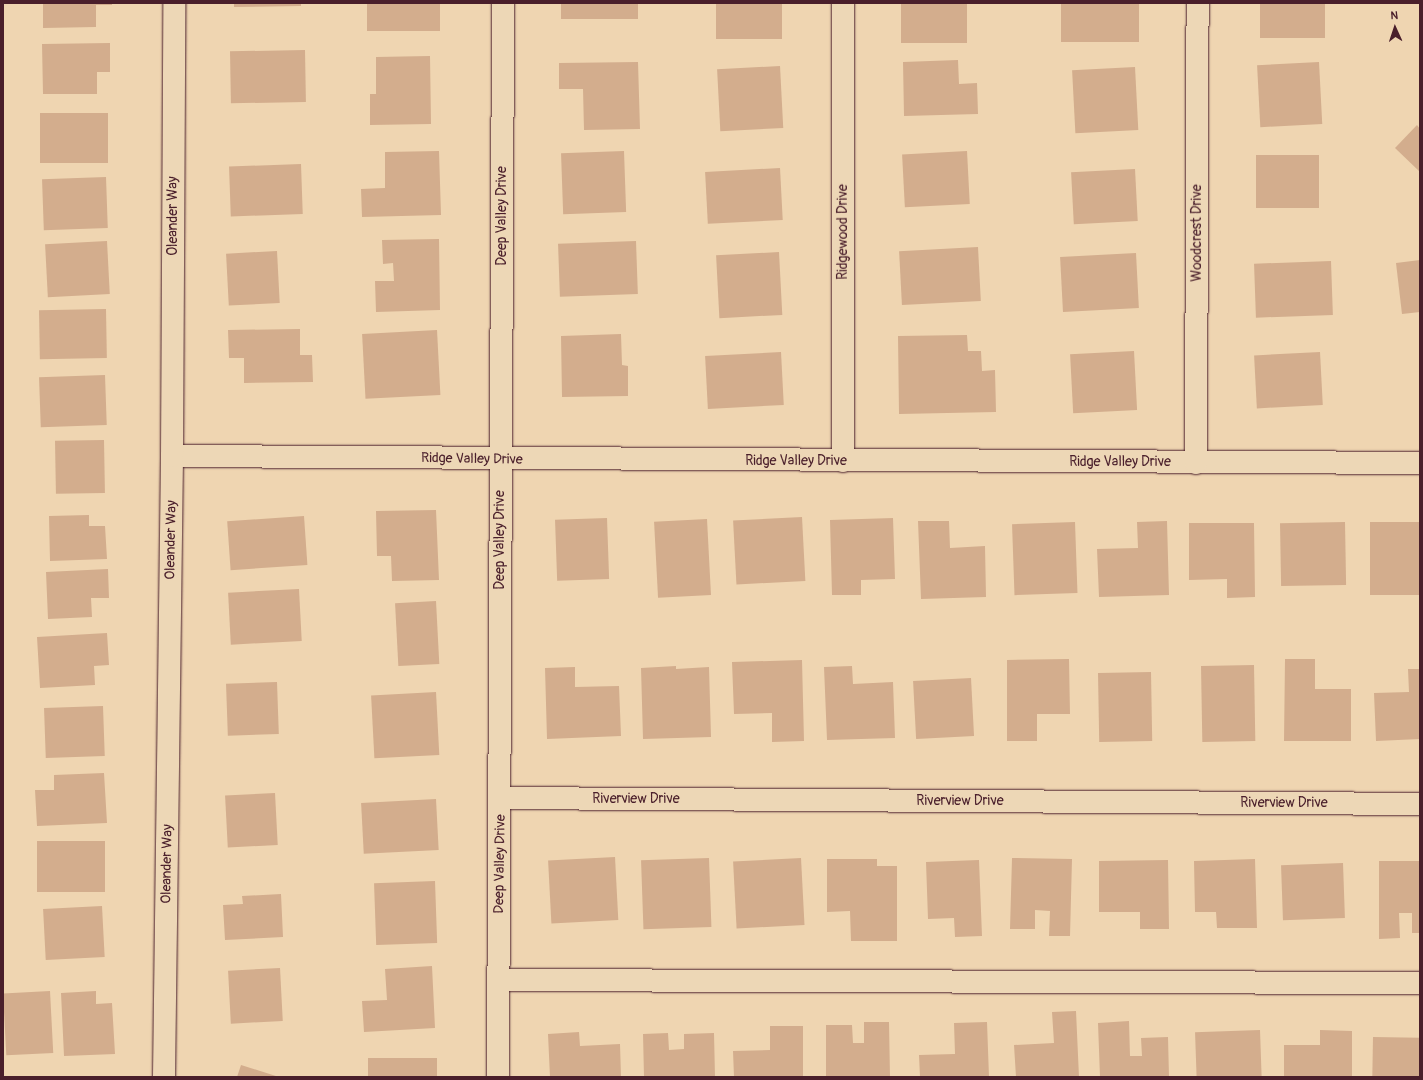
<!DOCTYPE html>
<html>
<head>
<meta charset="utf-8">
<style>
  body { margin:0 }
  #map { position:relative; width:1423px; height:1080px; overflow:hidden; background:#efd5b1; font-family:Pangolin,sans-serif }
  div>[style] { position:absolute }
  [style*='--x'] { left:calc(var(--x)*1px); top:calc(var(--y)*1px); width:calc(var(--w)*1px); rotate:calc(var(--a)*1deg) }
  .building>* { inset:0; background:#d3ad8d; transform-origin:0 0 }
  .roads { filter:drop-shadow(0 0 1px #4a1f2b) drop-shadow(0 0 1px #4a1f2b) }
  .minor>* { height:22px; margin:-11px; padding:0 11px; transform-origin:11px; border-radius:11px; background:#edd7b6 }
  span { translate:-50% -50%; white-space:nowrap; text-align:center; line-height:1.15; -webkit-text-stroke:3px #edd7b6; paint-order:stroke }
  .street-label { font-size:14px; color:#4a1f2b }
  .frame { position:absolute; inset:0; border:4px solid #4a1f2b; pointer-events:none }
  .north { position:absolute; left:1375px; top:8px; width:40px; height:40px; -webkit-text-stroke:3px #edd7b6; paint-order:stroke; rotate:357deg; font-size:11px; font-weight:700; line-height:16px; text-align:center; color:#4a1f2b }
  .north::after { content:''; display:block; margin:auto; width:14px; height:18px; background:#4a1f2b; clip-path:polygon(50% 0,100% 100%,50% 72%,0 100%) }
</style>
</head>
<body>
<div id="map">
  <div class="building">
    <i style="clip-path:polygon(43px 3px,112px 3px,112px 5px,96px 5px,96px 27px,43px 28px)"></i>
    <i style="clip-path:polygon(234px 3px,301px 3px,301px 6px,234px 7px)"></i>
    <i style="left:367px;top:3px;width:73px;height:28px"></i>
    <i style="left:561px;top:3px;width:77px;height:16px"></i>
    <i style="left:716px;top:3px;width:66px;height:36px"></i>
    <i style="left:901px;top:3px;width:66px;height:40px"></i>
    <i style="left:1061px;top:3px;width:78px;height:39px"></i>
    <i style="left:1260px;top:3px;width:65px;height:35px"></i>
    <i style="clip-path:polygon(110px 43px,110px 72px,97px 72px,97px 94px,43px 94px,42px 44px)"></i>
    <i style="left:305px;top:50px;width:52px;height:75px;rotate:89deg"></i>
    <i style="clip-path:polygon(430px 56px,431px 124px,370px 125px,370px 94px,376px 94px,376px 57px)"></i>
    <i style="clip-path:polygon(958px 60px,959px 84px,977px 83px,978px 114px,904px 116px,903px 62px)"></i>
    <i style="clip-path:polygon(638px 62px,640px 129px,584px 130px,583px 89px,559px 89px,559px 63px)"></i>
    <i style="left:1319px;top:62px;width:62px;height:62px;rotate:87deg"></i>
    <i style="left:780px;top:66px;width:62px;height:63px;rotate:87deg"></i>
    <i style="left:1135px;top:67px;width:63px;height:63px;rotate:87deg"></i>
    <i style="left:40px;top:113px;width:68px;height:50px"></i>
    <i style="clip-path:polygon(1417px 125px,1420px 129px,1420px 172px,1395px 148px)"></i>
    <i style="clip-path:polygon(439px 151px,441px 215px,362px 217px,361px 189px,385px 188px,385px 152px)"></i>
    <i style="left:624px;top:151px;width:61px;height:63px;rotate:88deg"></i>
    <i style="left:967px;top:151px;width:53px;height:65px;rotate:87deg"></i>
    <i style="left:1256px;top:155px;width:63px;height:53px"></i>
    <i style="left:301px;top:164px;width:50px;height:72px;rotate:88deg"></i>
    <i style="left:780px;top:168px;width:52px;height:75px;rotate:87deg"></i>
    <i style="left:1135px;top:169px;width:52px;height:64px;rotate:87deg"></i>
    <i style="left:106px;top:177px;width:51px;height:64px;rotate:88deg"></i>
    <i style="clip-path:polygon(439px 239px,440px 310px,376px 312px,375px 281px,394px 281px,393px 263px,383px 264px,382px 240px)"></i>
    <i style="left:107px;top:241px;width:53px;height:62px;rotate:87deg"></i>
    <i style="left:636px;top:241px;width:53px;height:78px;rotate:88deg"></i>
    <i style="left:978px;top:247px;width:54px;height:79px;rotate:87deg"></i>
    <i style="left:277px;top:251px;width:52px;height:51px;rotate:87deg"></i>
    <i style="left:779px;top:252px;width:63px;height:63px;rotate:87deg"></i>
    <i style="left:1136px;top:253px;width:55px;height:76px;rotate:87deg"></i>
    <i style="clip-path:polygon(1420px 260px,1420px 312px,1402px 314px,1396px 263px)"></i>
    <i style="left:1331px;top:261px;width:54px;height:77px;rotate:88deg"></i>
    <i style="left:106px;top:309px;width:49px;height:67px;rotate:89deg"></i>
    <i style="clip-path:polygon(300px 329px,300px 355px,312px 355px,313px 382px,244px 383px,244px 358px,229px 358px,228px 330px)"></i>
    <i style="left:437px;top:330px;width:65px;height:75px;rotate:87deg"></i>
    <i style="clip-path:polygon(621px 334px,622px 365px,628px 366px,628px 396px,562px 397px,561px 336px)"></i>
    <i style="clip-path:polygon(967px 335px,968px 351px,981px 351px,982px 371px,995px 370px,996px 412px,899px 414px,898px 336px)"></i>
    <i style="left:1134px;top:351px;width:59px;height:64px;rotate:87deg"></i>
    <i style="left:781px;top:352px;width:53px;height:76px;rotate:87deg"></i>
    <i style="left:1320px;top:352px;width:53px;height:66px;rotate:87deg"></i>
    <i style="left:105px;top:375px;width:50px;height:66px;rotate:88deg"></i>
    <i style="left:104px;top:440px;width:53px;height:49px;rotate:89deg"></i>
    <i style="clip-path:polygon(436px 510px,439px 580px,392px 581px,391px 556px,377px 556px,376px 511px)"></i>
    <i style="clip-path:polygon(89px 515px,89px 526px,105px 526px,107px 559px,50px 561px,49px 516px)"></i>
    <i style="left:304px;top:516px;width:49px;height:77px;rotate:86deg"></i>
    <i style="left:802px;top:517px;width:64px;height:69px;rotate:87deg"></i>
    <i style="left:607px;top:518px;width:61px;height:52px;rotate:88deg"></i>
    <i style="clip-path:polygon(893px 518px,895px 579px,861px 580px,861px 595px,832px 595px,830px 520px)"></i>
    <i style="left:707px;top:519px;width:76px;height:53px;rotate:87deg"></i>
    <i style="clip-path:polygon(918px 521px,949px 521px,950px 548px,985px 546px,986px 597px,921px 599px)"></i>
    <i style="clip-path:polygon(1167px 521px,1169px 595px,1099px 597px,1097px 549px,1138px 548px,1137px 522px)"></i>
    <i style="left:1075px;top:522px;width:71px;height:63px;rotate:88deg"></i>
    <i style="left:1345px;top:522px;width:63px;height:65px;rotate:89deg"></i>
    <i style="left:1370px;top:522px;width:50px;height:73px"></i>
    <i style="clip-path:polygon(1189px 523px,1254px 523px,1255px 597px,1227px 598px,1227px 579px,1189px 580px)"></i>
    <i style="clip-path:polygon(108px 569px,109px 598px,91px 598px,92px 617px,48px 619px,46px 572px)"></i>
    <i style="left:299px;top:589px;width:52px;height:71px;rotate:87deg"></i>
    <i style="left:436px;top:601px;width:63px;height:41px;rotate:87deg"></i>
    <i style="clip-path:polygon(107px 633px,109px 665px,94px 666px,95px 685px,40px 688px,37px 637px)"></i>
    <i style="clip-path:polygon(1069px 659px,1070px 714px,1037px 714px,1037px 741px,1007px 741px,1007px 660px)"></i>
    <i style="clip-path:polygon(1285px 659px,1315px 659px,1315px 689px,1351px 689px,1351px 741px,1284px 741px)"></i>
    <i style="clip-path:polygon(802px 660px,804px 741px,772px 742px,772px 713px,734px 714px,732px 662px)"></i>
    <i style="left:1254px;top:665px;width:76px;height:53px;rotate:89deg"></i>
    <i style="clip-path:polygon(676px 666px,676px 669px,709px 667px,711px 737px,643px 739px,641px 668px)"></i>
    <i style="clip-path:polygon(852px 666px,853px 684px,893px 682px,895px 738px,827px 740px,824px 667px)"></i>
    <i style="clip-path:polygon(575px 667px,575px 687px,619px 686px,621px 736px,547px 739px,545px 668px)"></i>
    <i style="clip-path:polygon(1408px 669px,1420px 669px,1420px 739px,1376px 741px,1374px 693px,1409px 692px)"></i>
    <i style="left:1151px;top:672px;width:69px;height:53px;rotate:89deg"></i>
    <i style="left:971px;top:678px;width:58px;height:58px;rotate:87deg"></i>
    <i style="left:277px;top:682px;width:52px;height:51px;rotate:88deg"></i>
    <i style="left:436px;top:692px;width:63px;height:65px;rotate:87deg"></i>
    <i style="left:103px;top:706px;width:50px;height:59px;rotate:88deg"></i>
    <i style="clip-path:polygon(104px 773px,107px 823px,37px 826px,35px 790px,54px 790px,54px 775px)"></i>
    <i style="left:275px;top:793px;width:52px;height:50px;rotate:87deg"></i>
    <i style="left:436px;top:799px;width:51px;height:75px;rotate:87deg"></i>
    <i style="left:37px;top:841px;width:68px;height:51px"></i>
    <i style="left:615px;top:857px;width:63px;height:67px;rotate:87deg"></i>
    <i style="left:709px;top:858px;width:69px;height:68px;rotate:88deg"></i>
    <i style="left:801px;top:858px;width:67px;height:68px;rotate:87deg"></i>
    <i style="clip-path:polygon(1012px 858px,1072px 859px,1070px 936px,1049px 936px,1050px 911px,1035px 910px,1035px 929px,1010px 929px)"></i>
    <i style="clip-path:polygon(827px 859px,877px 859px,877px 866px,897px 866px,897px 941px,851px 941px,850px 911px,827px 912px)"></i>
    <i style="clip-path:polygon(1255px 859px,1257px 928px,1217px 928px,1216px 912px,1195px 912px,1194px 861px)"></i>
    <i style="clip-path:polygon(979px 860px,982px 936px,955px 937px,954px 918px,928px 919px,926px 862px)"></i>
    <i style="clip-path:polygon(1168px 860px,1169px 929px,1140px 929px,1140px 912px,1099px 912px,1099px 861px)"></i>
    <i style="clip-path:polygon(1379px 861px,1420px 861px,1420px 933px,1412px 933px,1412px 913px,1399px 913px,1400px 938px,1379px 939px)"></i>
    <i style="left:1343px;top:863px;width:55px;height:62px;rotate:88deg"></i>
    <i style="left:435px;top:881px;width:62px;height:61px;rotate:88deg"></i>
    <i style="clip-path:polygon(281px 894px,283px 937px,225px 940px,223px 905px,243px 904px,242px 896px)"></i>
    <i style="left:102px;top:906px;width:51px;height:59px;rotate:87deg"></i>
    <i style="clip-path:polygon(432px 966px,435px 1028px,364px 1032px,362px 1001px,387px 1000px,385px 969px)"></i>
    <i style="left:280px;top:968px;width:53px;height:52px;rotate:87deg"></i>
    <i style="left:50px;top:991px;width:62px;height:47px;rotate:87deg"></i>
    <i style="clip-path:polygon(96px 991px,96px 1004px,112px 1003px,115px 1054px,64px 1056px,61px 993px)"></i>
    <i style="clip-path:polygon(1076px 1011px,1079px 1077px,1016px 1077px,1014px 1045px,1054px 1043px,1052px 1012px)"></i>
    <i style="clip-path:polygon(1129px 1021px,1130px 1056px,1142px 1056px,1141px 1038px,1168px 1037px,1169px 1077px,1100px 1077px,1098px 1023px)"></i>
    <i style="clip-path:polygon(864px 1022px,889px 1022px,890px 1077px,826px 1077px,826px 1025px,852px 1025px,853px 1043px,864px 1043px)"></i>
    <i style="clip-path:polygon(987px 1022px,989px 1077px,920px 1077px,919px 1055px,955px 1054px,954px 1023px)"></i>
    <i style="clip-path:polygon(770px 1026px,803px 1026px,803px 1077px,734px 1077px,733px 1051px,770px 1050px)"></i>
    <i style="left:1260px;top:1030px;width:47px;height:65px;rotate:88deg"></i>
    <i style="clip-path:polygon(1320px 1030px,1352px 1031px,1352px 1077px,1284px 1077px,1284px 1045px,1320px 1045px)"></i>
    <i style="clip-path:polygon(579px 1032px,580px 1046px,620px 1044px,621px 1077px,550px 1077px,548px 1034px)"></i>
    <i style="clip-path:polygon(668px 1033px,669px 1050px,684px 1049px,684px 1034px,714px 1033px,715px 1077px,644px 1077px,643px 1034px)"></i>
    <i style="left:1373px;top:1037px;width:47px;height:40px;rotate:1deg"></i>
    <i style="left:437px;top:1058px;width:19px;height:69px;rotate:90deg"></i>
    <i style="clip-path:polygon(241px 1065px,279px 1077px,237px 1077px)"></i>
  </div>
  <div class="roads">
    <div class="minor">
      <i style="--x:172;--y:456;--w:1248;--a:0.32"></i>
      <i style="--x:843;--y:461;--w:458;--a:-90"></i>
      <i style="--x:1196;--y:463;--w:460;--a:-89.8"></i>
      <i style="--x:500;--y:798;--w:920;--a:0.37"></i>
      <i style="--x:499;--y:980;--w:921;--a:0.19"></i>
      <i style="--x:164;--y:1077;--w:621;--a:-89.26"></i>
      <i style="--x:172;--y:456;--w:453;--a:-89.7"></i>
      <i style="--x:498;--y:1077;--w:1074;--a:-89.73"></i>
    </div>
  </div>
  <div class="street-label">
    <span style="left:173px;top:216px;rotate:-90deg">Oleander Way</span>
    <span style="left:502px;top:216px;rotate:-90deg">Deep Valley Drive</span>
    <span style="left:843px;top:232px;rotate:-90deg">Ridgewood Drive</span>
    <span style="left:1197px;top:233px;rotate:-90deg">Woodcrest Drive</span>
    <span style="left:472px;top:459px;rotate:1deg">Ridge Valley Drive</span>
    <span style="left:796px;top:461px">Ridge Valley Drive</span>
    <span style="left:1120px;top:462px">Ridge Valley Drive</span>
    <span style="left:171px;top:540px;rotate:-89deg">Oleander Way</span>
    <span style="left:500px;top:540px;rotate:-90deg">Deep Valley Drive</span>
    <span style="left:636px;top:799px">Riverview Drive</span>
    <span style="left:960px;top:801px">Riverview Drive</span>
    <span style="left:1284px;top:803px">Riverview Drive</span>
    <span style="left:167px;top:864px;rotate:-89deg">Oleander Way</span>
    <span style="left:500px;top:864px;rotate:-89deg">Deep Valley Drive</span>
  </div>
  <div class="frame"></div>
  <div class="north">N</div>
</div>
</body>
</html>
